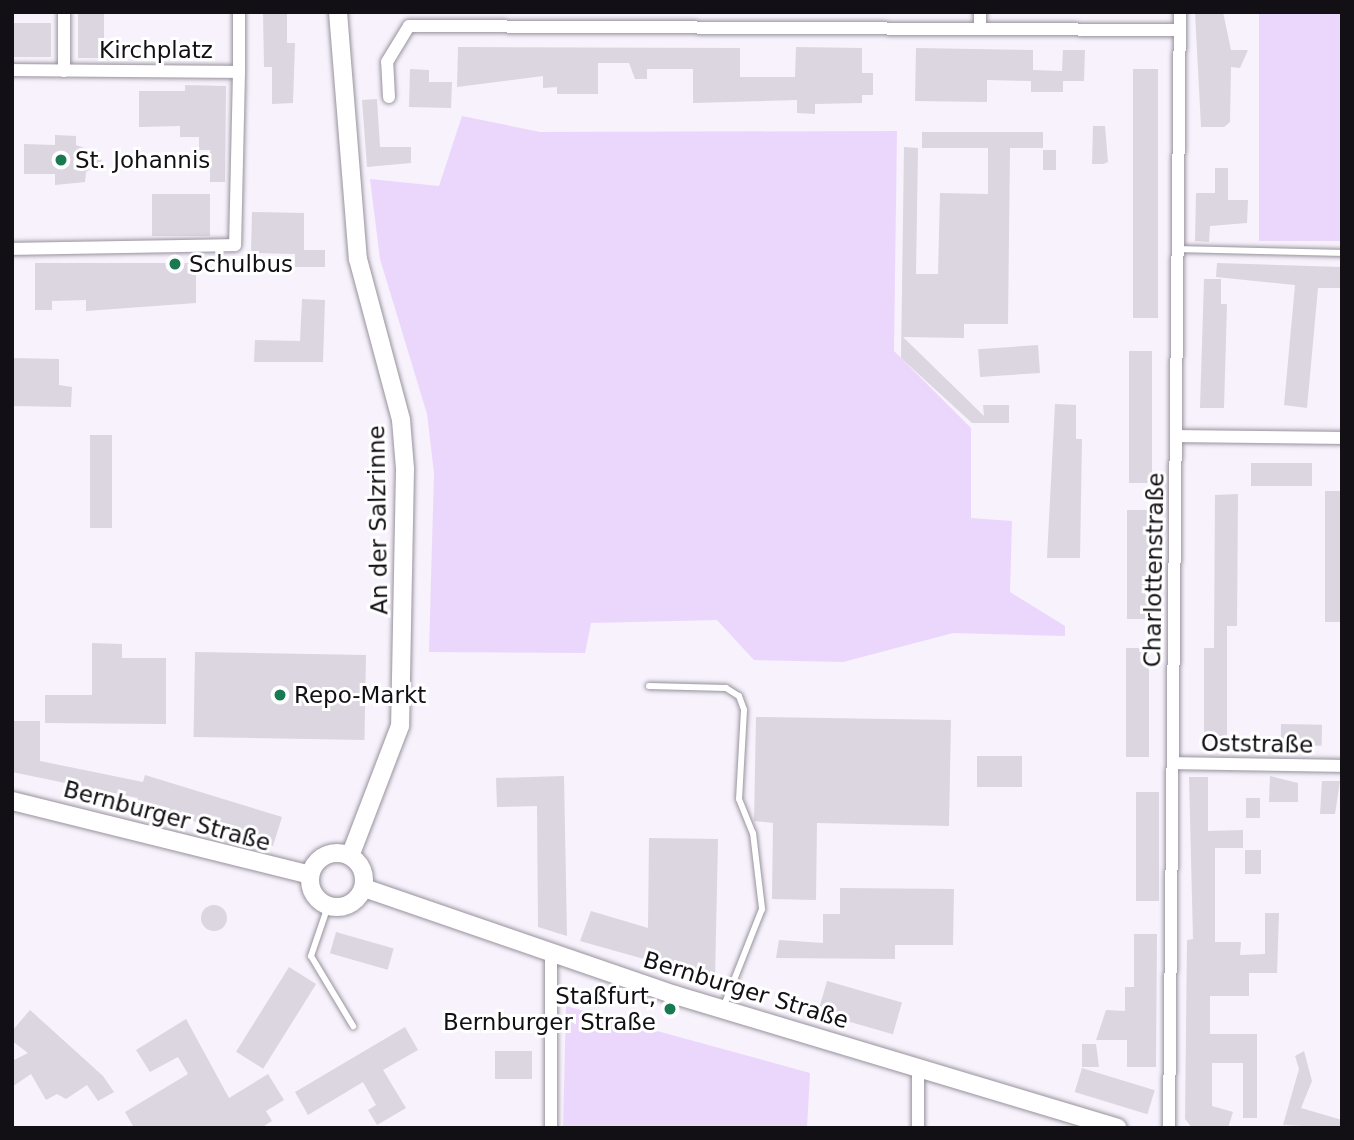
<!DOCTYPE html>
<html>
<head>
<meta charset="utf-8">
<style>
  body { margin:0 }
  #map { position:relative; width:1354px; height:1140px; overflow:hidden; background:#f7f2fc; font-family:"DejaVu Sans",sans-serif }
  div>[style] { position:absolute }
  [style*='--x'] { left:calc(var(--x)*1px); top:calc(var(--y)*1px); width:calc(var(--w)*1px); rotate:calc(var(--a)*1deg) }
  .green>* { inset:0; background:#ebd7fc; transform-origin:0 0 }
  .building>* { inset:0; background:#dbd6e0; transform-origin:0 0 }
  .round { border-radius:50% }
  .roads { filter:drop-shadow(0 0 2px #97929c) drop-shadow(0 0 2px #97929c) }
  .lane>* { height:6px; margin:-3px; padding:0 3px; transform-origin:3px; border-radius:3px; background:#fff }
  .street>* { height:12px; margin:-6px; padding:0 6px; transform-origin:6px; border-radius:6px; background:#fff }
  .secondary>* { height:18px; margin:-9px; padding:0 9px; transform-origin:9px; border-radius:9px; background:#fff }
  .secondary>.ring { margin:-9px; padding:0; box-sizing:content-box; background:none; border:18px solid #fff; border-radius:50% }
  .dots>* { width:19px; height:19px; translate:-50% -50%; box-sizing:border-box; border:4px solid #fff; border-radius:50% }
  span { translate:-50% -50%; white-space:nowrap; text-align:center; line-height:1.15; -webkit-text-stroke:6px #fff; paint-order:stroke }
  .street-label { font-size:23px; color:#121014 }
  .poi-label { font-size:23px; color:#121014 }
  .left { translate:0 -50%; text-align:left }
  .right { translate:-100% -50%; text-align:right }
  .frame { position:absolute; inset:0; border:14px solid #121014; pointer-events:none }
</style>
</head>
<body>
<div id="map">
  <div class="green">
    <i style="left:1259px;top:12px;width:83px;height:229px"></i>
    <i style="clip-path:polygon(462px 116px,540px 132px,897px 131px,894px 351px,971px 428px,971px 518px,1012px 521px,1010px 592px,1065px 626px,1065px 636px,953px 633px,843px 662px,754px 660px,717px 620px,591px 623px,585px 653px,429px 652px,434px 473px,427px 414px,380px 259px,370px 179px,439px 186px)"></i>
    <i style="clip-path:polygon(566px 1006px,810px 1073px,807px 1128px,563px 1128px)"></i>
  </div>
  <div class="building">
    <i style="left:78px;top:12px;width:26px;height:46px"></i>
    <i style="clip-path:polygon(263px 12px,287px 12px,287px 43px,295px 43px,293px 103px,272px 104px,272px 67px,264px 67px)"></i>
    <i style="clip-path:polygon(1195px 12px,1223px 12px,1231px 50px,1248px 50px,1240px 68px,1231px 67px,1230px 122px,1224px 127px,1201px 127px)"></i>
    <i style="left:51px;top:23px;width:34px;height:39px;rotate:90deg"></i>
    <i style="clip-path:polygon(458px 47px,740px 48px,740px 77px,795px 77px,796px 47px,862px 48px,862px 73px,873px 73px,873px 95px,862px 95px,862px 103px,815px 104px,815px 114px,797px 113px,797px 100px,693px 103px,693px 69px,647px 69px,647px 79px,635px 79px,629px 63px,598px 63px,598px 94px,557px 94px,557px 87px,543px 88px,543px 76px,457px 87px)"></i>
    <i style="clip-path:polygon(916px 48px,1033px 50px,1033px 70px,1062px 71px,1063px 50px,1085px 50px,1084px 81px,1063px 81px,1063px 92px,1031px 92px,1031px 81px,987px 80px,987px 102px,915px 101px)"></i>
    <i style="clip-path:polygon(410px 69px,429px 70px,429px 82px,452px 82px,451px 108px,409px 107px)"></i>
    <i style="left:1133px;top:69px;width:25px;height:249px"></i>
    <i style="clip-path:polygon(185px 85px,226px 86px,225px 182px,210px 182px,210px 150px,199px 150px,199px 137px,180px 137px,180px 126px,139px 127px,139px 91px,185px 91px)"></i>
    <i style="clip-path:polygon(377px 99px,380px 147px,411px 147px,411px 163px,367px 167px,362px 100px)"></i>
    <i style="clip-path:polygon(1093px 126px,1105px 126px,1108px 162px,1103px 164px,1092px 164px)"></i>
    <i style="clip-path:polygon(922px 132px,1043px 132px,1043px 148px,1010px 148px,1008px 324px,964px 324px,964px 338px,903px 337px,984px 416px,983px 405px,1009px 405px,1009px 423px,972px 423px,901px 358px,904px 147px,918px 148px,916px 274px,938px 274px,940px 193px,988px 194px,988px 148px,922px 148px)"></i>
    <i style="clip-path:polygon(55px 135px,76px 136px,76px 145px,99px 153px,102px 161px,86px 172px,85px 182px,55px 185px,55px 174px,24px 174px,24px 144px,55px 145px)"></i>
    <i style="left:1043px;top:150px;width:13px;height:20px"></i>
    <i style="clip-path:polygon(1215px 168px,1228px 168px,1228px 200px,1248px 200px,1247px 223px,1210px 226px,1209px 242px,1195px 241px,1196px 193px,1215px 193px)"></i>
    <i style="left:152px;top:194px;width:58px;height:42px"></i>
    <i style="clip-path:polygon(252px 212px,304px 213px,304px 250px,325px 250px,325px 267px,295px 267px,295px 254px,251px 253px)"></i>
    <i style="clip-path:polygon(35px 263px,196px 263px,196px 303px,86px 311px,86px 300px,52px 301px,52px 310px,35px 310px)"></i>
    <i style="clip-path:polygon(1217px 263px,1342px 267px,1342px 288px,1318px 288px,1307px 408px,1284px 405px,1295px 285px,1216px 277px)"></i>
    <i style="clip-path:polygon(1204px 279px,1221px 279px,1221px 304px,1227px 304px,1224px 408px,1200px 408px)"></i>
    <i style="clip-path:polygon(302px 299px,325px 300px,323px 362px,254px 362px,255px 340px,300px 341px)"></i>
    <i style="left:1038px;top:345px;width:28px;height:60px;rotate:86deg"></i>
    <i style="left:1129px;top:351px;width:23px;height:132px"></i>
    <i style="clip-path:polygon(12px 358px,59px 359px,59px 385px,72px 387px,71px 407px,12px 406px)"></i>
    <i style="clip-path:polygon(1055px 404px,1076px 405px,1076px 439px,1082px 439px,1080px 558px,1047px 558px)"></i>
    <i style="left:90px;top:435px;width:22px;height:93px"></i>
    <i style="left:1251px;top:463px;width:61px;height:23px"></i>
    <i style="left:1325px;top:491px;width:17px;height:131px"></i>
    <i style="clip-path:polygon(1238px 494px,1237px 626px,1227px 626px,1227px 736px,1204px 736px,1204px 648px,1214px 648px,1215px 495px)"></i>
    <i style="left:1127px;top:510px;width:23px;height:109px"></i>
    <i style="clip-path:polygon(92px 643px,122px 644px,122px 658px,166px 658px,166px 724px,45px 723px,45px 695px,92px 695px)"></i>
    <i style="left:1126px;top:648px;width:23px;height:109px"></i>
    <i style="left:195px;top:652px;width:171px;height:85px;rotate:1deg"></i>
    <i style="clip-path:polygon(756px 717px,951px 720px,949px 826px,817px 823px,816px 900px,772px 899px,773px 823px,754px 821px)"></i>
    <i style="clip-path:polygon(12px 721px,40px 721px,40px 761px,143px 782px,145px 775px,282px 817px,273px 846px,136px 803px,138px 798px,12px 772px)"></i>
    <i style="left:1281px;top:724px;width:41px;height:21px;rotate:1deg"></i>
    <i style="left:977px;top:756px;width:45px;height:31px"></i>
    <i style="clip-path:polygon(564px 776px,567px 936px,538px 927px,537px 806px,497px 807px,496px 778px)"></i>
    <i style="clip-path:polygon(1270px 776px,1298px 783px,1298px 802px,1269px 802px)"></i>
    <i style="clip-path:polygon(1189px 777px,1208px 777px,1208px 831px,1243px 830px,1243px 848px,1215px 848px,1215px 942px,1241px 942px,1240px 955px,1265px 954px,1265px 913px,1279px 913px,1277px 973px,1249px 973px,1249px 996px,1210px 996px,1210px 1034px,1257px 1034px,1257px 1118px,1243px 1118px,1243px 1063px,1212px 1063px,1212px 1106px,1233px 1112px,1228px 1128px,1192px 1128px,1185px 1119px,1187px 940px,1193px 939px)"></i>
    <i style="clip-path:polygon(1322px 781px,1340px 781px,1335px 814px,1320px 814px)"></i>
    <i style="left:1136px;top:792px;width:23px;height:109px"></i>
    <i style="left:1246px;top:798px;width:14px;height:20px"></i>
    <i style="clip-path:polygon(649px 838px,718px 839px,715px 979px,580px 941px,591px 911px,648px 928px)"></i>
    <i style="left:1245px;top:850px;width:16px;height:24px"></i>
    <i style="clip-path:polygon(840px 888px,954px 889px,953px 945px,895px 945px,895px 959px,776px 958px,779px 940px,823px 943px,823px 914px,840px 914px)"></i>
    <i class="round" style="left:201px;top:905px;width:26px;height:26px"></i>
    <i style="left:336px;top:932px;width:60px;height:22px;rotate:16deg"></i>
    <i style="clip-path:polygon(1134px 934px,1157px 934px,1156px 1067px,1127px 1067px,1127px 1040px,1096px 1040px,1106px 1010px,1125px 1011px,1125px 987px,1134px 987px)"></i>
    <i style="left:289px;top:967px;width:32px;height:100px;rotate:32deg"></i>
    <i style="left:827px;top:981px;width:78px;height:33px;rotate:16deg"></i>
    <i style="clip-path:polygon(30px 1010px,103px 1076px,114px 1092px,98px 1101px,87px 1085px,66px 1099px,57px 1094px,46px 1100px,31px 1074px,12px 1087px,12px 1061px,28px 1053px,12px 1041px,12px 1031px)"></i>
    <i style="clip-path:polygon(186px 1019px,229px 1098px,268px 1074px,284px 1100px,266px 1111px,272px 1121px,261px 1128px,134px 1128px,125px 1112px,188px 1074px,178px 1057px,150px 1072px,136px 1050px)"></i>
    <i style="clip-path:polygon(405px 1027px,418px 1050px,383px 1070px,406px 1108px,377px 1125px,368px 1110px,376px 1105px,363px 1082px,308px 1115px,295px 1092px)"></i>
    <i style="clip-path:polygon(1082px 1044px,1096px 1044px,1099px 1067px,1082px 1067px)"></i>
    <i style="left:495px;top:1051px;width:37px;height:28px"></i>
    <i style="clip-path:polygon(1304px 1051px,1312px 1081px,1301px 1108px,1342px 1120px,1342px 1128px,1283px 1125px,1299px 1069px,1295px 1056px)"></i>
    <i style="left:1082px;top:1068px;width:76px;height:25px;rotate:17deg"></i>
  </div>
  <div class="roads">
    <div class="lane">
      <i style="--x:1178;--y:249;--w:164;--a:1.4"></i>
      <i style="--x:649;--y:686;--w:77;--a:1.5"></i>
      <i style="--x:726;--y:688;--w:15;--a:32"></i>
      <i style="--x:739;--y:696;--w:15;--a:70"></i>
      <i style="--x:744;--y:710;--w:89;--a:93.2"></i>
      <i style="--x:739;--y:799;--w:37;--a:68"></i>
      <i style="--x:753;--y:833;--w:77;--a:83.2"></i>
      <i style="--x:762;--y:909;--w:106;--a:111.5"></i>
      <i style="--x:328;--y:906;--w:53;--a:108.8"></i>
      <i style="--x:311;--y:956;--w:82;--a:59"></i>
    </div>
    <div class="street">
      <i style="--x:980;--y:28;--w:16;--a:-90"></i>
      <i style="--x:12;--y:70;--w:227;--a:0.5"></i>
      <i style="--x:239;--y:72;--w:173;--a:91.3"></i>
      <i style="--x:235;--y:245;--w:223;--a:179"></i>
      <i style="--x:64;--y:71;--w:59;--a:-90"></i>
      <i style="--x:239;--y:72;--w:60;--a:-90"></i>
      <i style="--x:389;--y:97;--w:35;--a:-93"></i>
      <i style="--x:387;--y:62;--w:42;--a:-58.6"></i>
      <i style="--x:409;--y:26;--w:771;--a:0.3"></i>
      <i style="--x:1178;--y:436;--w:164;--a:0.7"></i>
      <i style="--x:1173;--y:763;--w:169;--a:1"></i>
      <i style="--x:918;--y:1069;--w:59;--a:90"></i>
      <i style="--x:551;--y:1128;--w:173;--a:-90"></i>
      <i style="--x:1169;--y:1128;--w:1116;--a:-89.44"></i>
    </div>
    <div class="secondary">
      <i style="--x:338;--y:12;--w:248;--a:85.4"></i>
      <i style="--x:358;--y:259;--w:167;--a:75"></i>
      <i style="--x:401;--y:420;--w:49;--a:85.3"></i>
      <i style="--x:405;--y:469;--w:257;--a:91.1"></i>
      <i style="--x:400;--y:726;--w:139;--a:111"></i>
      <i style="--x:12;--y:801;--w:307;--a:13.9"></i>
      <i class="ring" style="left:310px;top:853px;width:36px;height:36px"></i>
      <i style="--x:364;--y:888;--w:329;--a:19"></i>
      <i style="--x:675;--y:995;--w:462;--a:16.7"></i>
    </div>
  </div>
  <div class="dots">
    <i style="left:61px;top:160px;background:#1a7950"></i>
    <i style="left:175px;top:264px;background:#1a7950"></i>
    <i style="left:280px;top:695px;background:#1a7950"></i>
    <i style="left:670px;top:1009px;background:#1a7950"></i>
  </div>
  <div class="street-label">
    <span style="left:156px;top:50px">Kirchplatz</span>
    <span style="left:378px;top:520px;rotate:-91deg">An der Salzrinne</span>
    <span style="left:1154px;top:570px;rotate:-89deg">Charlottenstraße</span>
    <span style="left:1257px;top:744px;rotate:1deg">Oststraße</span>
    <span style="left:167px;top:816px;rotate:15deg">Bernburger Straße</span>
    <span style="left:746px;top:990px;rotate:17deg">Bernburger Straße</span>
  </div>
  <div class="poi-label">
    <span class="left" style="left:75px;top:160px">St. Johannis</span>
    <span class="left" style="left:189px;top:264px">Schulbus</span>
    <span class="left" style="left:294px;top:695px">Repo-Markt</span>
    <span class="right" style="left:656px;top:1009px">Staßfurt,<br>Bernburger Straße</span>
  </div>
  <div class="frame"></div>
</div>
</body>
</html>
